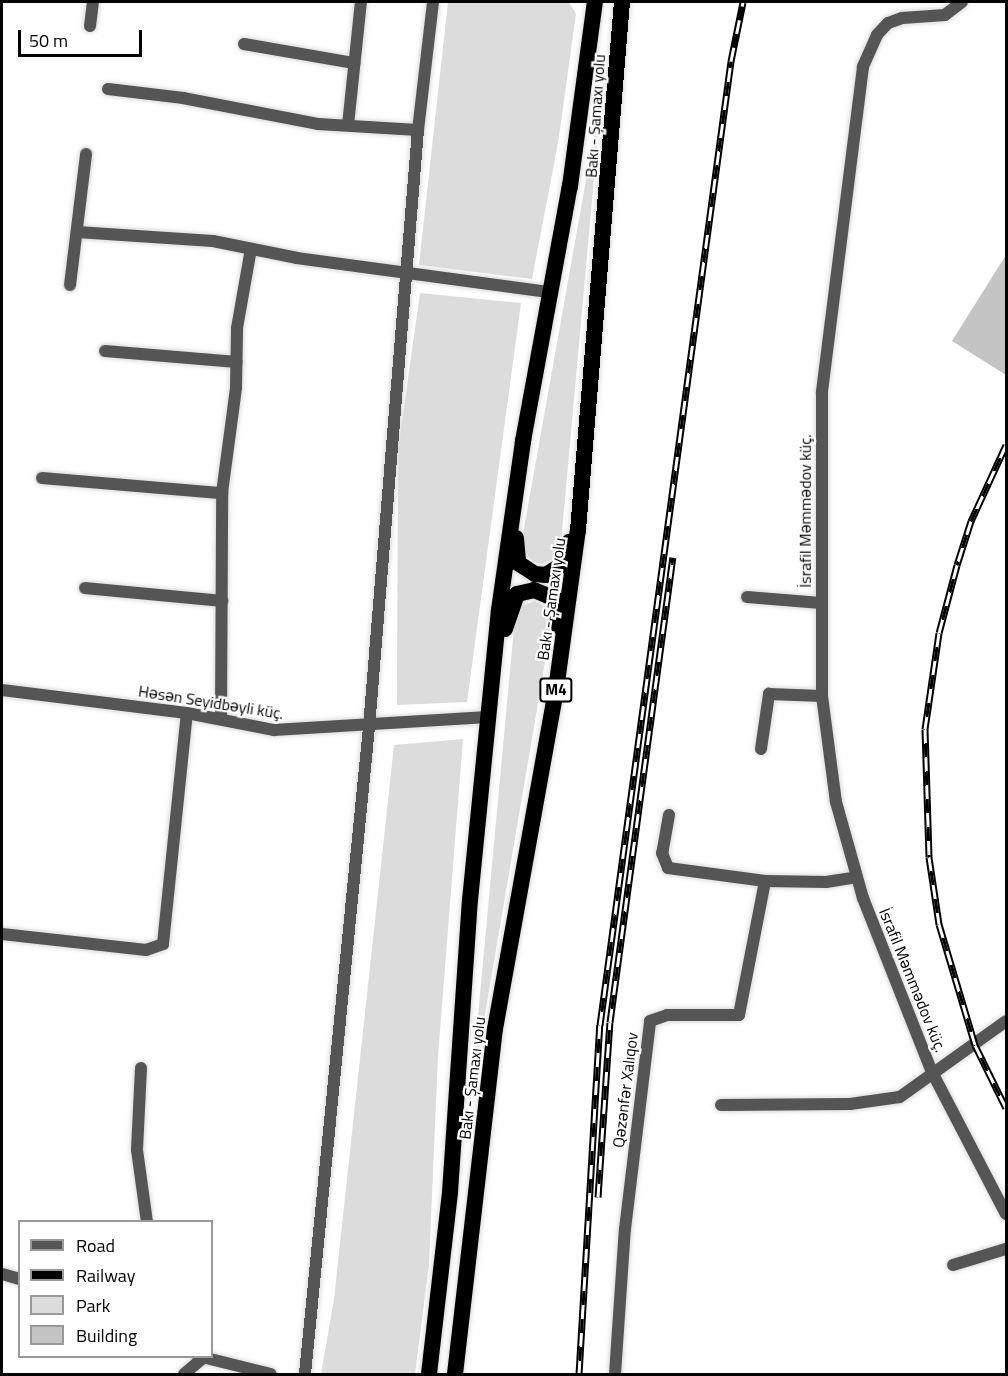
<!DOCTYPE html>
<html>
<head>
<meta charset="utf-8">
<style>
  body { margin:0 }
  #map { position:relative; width:1008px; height:1376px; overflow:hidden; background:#fff; font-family:"Titillium Web",sans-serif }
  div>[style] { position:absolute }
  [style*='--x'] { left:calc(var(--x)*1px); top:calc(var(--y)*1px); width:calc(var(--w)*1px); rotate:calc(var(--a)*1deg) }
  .green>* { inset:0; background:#dcdcdc }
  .building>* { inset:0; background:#c4c4c4 }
  .roads { filter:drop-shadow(0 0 2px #dbdbdb) drop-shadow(0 0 2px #dbdbdb) }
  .minor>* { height:12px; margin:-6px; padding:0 6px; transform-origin:6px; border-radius:6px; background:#555 }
  .trunk>* { height:16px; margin:-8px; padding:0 8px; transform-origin:8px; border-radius:8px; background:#000 }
  .rail>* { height:7px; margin-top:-3.5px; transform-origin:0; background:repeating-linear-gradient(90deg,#fff 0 14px,#000 0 28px); box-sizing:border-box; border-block:2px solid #000 }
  span { translate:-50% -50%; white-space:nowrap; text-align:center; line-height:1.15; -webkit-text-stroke:4.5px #fff; paint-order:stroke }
  .shield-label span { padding:2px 4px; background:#fff; border:2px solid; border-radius:4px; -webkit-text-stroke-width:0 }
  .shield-label { font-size:15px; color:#000; font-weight:700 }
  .street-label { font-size:16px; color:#000 }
  .frame { position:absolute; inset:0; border:3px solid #000; pointer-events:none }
  .legend { position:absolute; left:18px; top:1220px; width:195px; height:138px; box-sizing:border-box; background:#fff; border:2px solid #999; margin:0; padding:8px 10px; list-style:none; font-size:18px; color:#000 }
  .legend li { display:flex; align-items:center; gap:12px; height:30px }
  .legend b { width:30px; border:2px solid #999 }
  .scale { position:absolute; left:18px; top:30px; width:124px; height:27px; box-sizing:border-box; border:3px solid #000; border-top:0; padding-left:8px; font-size:18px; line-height:21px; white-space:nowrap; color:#000; -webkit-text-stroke:4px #fff; paint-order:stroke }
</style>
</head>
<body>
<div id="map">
  <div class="green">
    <i style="clip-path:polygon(448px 2px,569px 2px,576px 14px,558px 143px,532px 279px,419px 265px)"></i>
    <i style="clip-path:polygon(602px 90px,561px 543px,555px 558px,542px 564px,533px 562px,525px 552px,523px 534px)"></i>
    <i style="clip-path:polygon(420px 293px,521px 303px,467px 702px,397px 705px,398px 450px)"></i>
    <i style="clip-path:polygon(535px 601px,549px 609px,550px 633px,470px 1102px,514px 628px,519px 607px)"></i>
    <i style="clip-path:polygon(463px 739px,438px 1056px,429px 1265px,415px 1374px,321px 1374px,334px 1299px,394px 745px)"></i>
  </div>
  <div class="building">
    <i style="clip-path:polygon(1006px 255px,1006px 375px,952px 341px)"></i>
  </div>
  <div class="roads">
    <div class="minor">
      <i style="--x:962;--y:2;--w:21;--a:143"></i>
      <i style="--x:945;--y:15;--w:43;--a:176"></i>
      <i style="--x:902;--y:18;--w:15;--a:160"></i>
      <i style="--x:888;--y:23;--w:16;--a:133"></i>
      <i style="--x:877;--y:35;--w:35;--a:114"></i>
      <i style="--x:863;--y:67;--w:328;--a:97.2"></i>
      <i style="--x:822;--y:392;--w:304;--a:90"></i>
      <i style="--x:822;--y:696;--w:107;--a:82.5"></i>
      <i style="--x:836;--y:802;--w:100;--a:74.3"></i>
      <i style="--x:863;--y:898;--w:187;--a:68.4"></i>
      <i style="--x:932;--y:1072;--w:160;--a:62.5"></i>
      <i style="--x:90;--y:26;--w:24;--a:-83"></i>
      <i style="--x:244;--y:44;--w:112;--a:9.8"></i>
      <i style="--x:108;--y:89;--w:76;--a:6.8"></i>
      <i style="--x:183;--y:98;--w:137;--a:10.9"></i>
      <i style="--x:318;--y:124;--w:100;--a:3.4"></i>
      <i style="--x:348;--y:125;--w:124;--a:-84"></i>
      <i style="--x:77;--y:232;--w:136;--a:3.8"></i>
      <i style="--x:213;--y:241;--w:86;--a:11.4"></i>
      <i style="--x:297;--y:258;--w:255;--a:7.7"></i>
      <i style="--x:70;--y:285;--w:132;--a:-83"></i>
      <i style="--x:105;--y:351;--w:132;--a:4.8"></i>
      <i style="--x:42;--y:478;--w:181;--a:4.8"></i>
      <i style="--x:85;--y:588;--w:138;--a:5.4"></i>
      <i style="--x:747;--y:597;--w:74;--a:4.6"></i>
      <i style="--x:2;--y:690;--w:186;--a:7.1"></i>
      <i style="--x:187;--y:713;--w:89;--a:11.1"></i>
      <i style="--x:274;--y:730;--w:214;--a:-3.5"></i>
      <i style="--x:221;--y:719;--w:226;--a:-89.7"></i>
      <i style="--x:222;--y:493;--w:106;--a:-82.4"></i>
      <i style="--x:236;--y:388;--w:60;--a:-89"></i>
      <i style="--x:237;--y:328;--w:80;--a:-80"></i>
      <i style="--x:761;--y:749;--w:56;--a:-81.7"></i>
      <i style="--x:769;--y:694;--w:53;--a:2.2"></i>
      <i style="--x:669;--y:815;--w:39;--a:100"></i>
      <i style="--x:662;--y:853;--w:16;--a:68"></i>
      <i style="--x:668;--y:868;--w:98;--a:7.6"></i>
      <i style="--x:2;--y:934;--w:145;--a:6.3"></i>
      <i style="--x:146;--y:950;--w:18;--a:-19"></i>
      <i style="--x:163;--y:944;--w:232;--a:-84.1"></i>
      <i style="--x:141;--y:1068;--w:82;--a:92.8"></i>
      <i style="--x:137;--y:1150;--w:73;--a:82.1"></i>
      <i style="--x:721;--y:1105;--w:129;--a:-0.4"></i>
      <i style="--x:850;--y:1104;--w:50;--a:-8"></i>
      <i style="--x:900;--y:1097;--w:130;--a:-35.6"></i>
      <i style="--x:953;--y:1265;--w:55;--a:-16.8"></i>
      <i style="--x:2;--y:1274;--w:19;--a:16"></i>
      <i style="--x:198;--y:1356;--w:75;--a:13.9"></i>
      <i style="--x:184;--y:1374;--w:23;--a:-40"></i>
      <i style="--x:305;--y:1374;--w:650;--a:-84.35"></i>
      <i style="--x:369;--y:727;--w:599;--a:-85.31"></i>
      <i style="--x:418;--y:130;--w:129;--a:-83.3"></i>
      <i style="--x:615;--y:1374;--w:145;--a:-86.1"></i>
      <i style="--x:625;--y:1229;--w:209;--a:-83.1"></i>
      <i style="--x:650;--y:1021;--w:18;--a:-19"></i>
      <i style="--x:667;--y:1015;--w:72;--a:0"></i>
      <i style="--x:739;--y:1015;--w:136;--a:-79"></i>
      <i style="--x:765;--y:881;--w:61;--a:0.9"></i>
      <i style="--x:826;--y:882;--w:30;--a:-9"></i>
    </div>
    <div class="trunk">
      <i style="--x:516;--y:538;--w:25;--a:85"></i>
      <i style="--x:518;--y:563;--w:20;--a:33"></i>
      <i style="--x:535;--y:574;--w:11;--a:5"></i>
      <i style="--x:546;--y:575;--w:17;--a:-33"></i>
      <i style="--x:560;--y:566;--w:26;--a:-69"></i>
      <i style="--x:505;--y:629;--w:37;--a:-71"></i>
      <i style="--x:517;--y:594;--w:17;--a:-13"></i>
      <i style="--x:534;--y:590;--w:23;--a:23"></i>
      <i style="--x:555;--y:599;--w:28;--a:82"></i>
      <i style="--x:429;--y:1374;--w:183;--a:-83.4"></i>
      <i style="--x:450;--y:1192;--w:293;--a:-86.1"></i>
      <i style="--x:470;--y:900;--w:291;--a:-84.3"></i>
      <i style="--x:499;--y:610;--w:171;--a:-81.9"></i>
      <i style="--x:523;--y:441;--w:259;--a:-79.6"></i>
      <i style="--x:570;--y:186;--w:186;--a:-82.3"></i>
      <i style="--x:455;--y:1374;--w:347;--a:-83.4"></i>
      <i style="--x:495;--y:1029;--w:337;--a:-79.8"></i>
      <i style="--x:555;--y:697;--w:169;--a:-82.2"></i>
      <i style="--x:578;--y:530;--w:530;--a:-85.24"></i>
    </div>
  </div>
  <div class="rail">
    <i style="--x:1006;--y:445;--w:84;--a:114.7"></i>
    <i style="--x:971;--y:521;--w:46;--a:107.7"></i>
    <i style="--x:957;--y:565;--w:70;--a:104.8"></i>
    <i style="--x:939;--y:633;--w:97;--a:98.3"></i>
    <i style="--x:925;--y:729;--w:128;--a:88.2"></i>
    <i style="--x:929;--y:857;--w:68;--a:81.5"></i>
    <i style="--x:939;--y:924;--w:126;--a:73.4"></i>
    <i style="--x:975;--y:1045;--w:70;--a:63.8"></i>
    <i style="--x:598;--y:1197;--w:175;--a:-86.1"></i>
    <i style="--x:610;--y:1022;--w:469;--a:-82.3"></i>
    <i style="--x:579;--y:1374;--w:350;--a:-86.6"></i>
    <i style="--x:600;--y:1025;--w:973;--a:-82.26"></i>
    <i style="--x:731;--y:61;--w:60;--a:-78.5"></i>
  </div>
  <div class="shield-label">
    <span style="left:556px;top:690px">M4</span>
  </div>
  <div class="street-label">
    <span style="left:595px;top:116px;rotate:-86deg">Bakı - Şamaxı yolu</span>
    <span style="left:805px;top:511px;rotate:-90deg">İsrafil Məmmədov küç.</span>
    <span style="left:551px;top:599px;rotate:-82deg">Bakı - Şamaxı yolu</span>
    <span style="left:211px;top:702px;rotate:9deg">Həsən Seyidbəyli küç.</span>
    <span style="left:913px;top:980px;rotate:68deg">İsrafil Məmmədov küç.</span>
    <span style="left:472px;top:1078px;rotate:-83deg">Bakı - Şamaxı yolu</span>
    <span style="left:625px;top:1090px;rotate:-83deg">Qəzənfər Xalıqov</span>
  </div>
  <div class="frame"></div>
  <ul class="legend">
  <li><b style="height:8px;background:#555"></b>Road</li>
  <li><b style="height:8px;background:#000"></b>Railway</li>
  <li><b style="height:16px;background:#dcdcdc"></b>Park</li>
  <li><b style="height:16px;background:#c4c4c4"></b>Building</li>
  </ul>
  <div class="scale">50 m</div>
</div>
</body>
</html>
